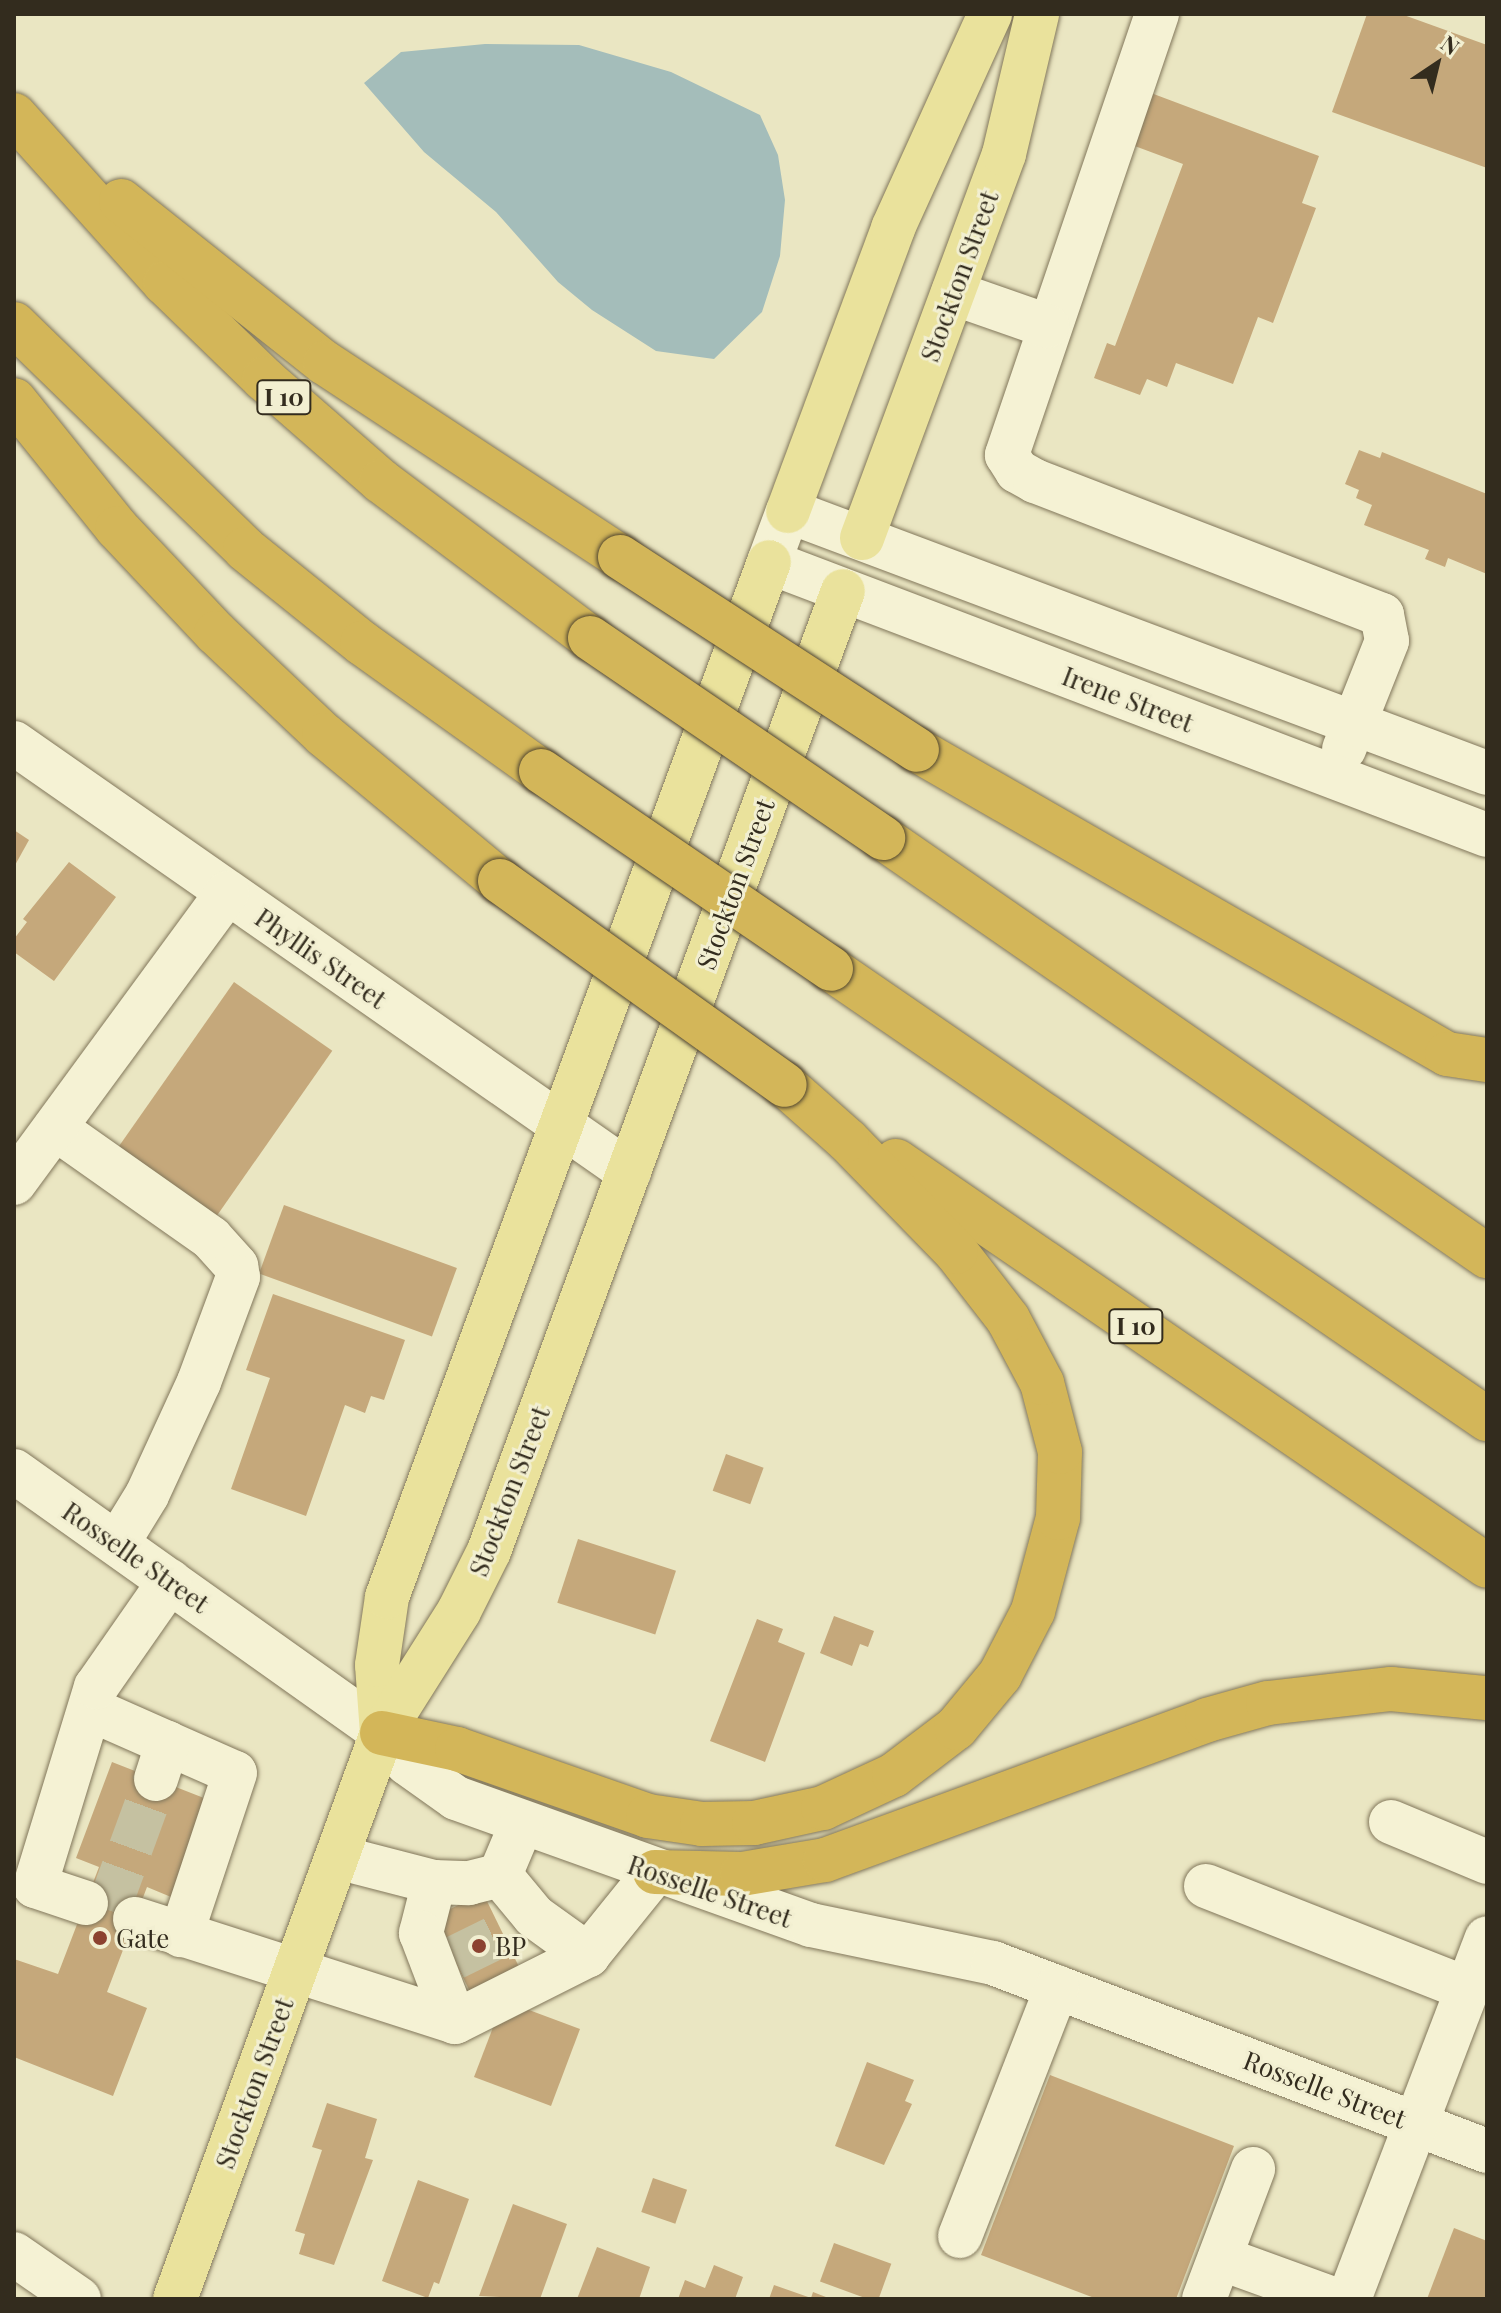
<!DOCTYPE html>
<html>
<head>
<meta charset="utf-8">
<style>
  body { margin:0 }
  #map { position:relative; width:1501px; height:2313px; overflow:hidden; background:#eae6c2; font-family:"Playfair Display",serif }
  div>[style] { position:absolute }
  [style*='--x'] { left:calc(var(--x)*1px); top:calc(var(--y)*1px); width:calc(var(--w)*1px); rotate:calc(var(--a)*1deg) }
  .water>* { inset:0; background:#a4bdba }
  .building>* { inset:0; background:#c5a87b; transform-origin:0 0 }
  .minor-tunnel>* { height:44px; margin-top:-22px; transform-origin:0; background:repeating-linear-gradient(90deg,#c5c1a1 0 44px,transparent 0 66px) }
  .roads { filter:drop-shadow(0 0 2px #82775b) drop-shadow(0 0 2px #82775b) }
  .minor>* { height:44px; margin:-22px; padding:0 22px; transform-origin:22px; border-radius:22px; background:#f5f2d4 }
  .major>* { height:44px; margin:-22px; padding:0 22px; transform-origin:22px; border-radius:22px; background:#eae29c }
  .highway>* { height:44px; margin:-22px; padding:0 22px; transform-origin:22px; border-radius:22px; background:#d3b659 }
  .bridges { filter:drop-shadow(0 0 2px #50452f) drop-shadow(0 0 2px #50452f) }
  .highway-bridge>* { height:44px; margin:-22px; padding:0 22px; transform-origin:22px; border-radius:22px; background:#d3b659 }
  .dots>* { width:22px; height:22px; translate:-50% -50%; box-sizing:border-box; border:4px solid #f2efd1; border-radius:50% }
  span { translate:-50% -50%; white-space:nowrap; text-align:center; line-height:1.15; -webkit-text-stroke:6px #f2efd1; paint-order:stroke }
  .shield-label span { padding:2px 6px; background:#f2efd1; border:2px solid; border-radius:6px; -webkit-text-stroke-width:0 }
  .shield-label { font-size:24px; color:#332c1e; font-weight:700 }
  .street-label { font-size:26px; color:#332c1e }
  .poi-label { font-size:26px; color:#332c1e }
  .left { translate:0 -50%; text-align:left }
  .frame { position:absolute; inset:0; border:16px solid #332c1e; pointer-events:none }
  .north { position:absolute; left:1397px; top:24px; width:80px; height:80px; -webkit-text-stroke:6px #f2efd1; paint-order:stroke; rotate:35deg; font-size:22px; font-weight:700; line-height:32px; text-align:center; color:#332c1e }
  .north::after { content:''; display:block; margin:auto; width:28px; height:36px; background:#332c1e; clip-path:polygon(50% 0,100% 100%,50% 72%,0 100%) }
</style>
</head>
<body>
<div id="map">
  <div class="water">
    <i style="clip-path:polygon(485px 44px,579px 45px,671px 72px,760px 115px,778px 155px,785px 200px,780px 256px,762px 312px,714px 359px,656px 351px,592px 310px,558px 282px,496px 212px,424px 152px,364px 83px,401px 52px)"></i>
  </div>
  <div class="building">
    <i style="clip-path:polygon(1367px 14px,1401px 14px,1487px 45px,1487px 168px,1332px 112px)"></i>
    <i style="clip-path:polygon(1143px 90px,1319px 156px,1302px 203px,1316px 208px,1273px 323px,1258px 317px,1233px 384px,1176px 363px,1167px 387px,1147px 379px,1140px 395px,1094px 378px,1107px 343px,1115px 346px,1183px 164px,1124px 142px)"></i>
    <i style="clip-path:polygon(1359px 450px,1380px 458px,1382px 452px,1487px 494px,1487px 574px,1448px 558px,1445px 567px,1425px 559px,1429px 550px,1364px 525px,1372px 505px,1356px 498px,1359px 490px,1345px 484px)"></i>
    <i style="clip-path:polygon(14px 830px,29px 840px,14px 867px)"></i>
    <i style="clip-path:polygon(69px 862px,116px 897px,54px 981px,14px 952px,14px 939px,27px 922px,23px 919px)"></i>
    <i style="left:234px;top:982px;width:120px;height:211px;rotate:35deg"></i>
    <i style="left:284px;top:1205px;width:184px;height:73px;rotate:20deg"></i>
    <i style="clip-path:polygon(273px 1294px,405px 1340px,384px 1400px,371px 1396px,365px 1413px,345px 1405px,306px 1516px,231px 1489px,270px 1378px,246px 1370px)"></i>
    <i style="left:726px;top:1454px;width:40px;height:39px;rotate:20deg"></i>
    <i style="left:578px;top:1539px;width:103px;height:67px;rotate:18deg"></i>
    <i style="clip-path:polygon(834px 1616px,874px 1631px,868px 1647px,860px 1644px,852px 1666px,820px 1653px)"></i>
    <i style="clip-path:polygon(757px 1619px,783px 1629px,778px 1642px,805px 1653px,765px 1762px,710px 1741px)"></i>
    <i style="clip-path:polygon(112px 1762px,209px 1800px,171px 1897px,147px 1887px,107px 1992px,147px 2008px,113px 2096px,14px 2057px,14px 1959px,58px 1974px,99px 1867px,76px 1858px)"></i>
    <i style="left:483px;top:1893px;width:85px;height:55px;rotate:64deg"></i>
    <i style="clip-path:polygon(521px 2007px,580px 2029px,551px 2106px,474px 2077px,497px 2017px)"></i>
    <i style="clip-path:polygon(867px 2062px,914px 2080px,905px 2101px,912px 2104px,884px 2165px,835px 2146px)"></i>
    <i style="clip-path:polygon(1050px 2075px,1234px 2146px,1176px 2299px,1097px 2299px,981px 2255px)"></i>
    <i style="clip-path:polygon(327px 2103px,377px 2119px,365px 2158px,373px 2160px,334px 2265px,299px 2254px,305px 2234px,295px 2231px,322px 2150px,312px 2147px)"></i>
    <i style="left:653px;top:2178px;width:36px;height:36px;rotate:19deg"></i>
    <i style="clip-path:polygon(418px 2180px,469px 2199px,439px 2284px,434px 2282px,428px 2298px,382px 2281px)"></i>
    <i style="clip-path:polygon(513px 2204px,567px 2224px,540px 2299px,479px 2296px)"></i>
    <i style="clip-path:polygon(1454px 2228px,1487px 2241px,1487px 2299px,1427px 2299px)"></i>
    <i style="left:834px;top:2243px;width:61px;height:41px;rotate:20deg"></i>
    <i style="clip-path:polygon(597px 2247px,650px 2267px,639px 2299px,577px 2299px)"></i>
    <i style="clip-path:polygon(714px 2265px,743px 2277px,735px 2299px,678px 2299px,685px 2280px,705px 2288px)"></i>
    <i style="clip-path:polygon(774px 2285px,811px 2298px,813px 2292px,831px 2299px,769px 2299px)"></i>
  </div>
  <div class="minor-tunnel">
    <i style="--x:108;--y:1910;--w:140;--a:-69.9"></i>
    <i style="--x:454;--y:1958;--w:55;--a:-26.1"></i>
  </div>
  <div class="roads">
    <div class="minor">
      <i style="--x:1157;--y:14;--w:466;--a:108.8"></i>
      <i style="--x:1007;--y:455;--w:19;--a:58"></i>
      <i style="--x:1017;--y:471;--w:21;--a:29"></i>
      <i style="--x:1035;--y:481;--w:372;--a:21.1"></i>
      <i style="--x:1382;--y:615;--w:26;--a:79"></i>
      <i style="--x:1387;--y:641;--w:116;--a:111.7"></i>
      <i style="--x:953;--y:293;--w:100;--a:19.3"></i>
      <i style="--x:14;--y:743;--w:750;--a:34.9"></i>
      <i style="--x:1487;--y:773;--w:746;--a:-159.45"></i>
      <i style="--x:788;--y:511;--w:54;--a:110.4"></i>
      <i style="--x:769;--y:562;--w:768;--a:20.82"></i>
      <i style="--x:55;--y:1128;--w:191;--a:35.2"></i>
      <i style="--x:211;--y:1238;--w:38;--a:48"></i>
      <i style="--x:236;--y:1266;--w:11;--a:80"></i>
      <i style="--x:238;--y:1277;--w:112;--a:110.4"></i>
      <i style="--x:199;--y:1382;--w:124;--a:114.7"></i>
      <i style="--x:147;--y:1495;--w:57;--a:121.5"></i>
      <i style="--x:14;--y:1183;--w:360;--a:-53.7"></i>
      <i style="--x:14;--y:1471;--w:452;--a:35.4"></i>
      <i style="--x:382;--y:1733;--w:39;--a:50"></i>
      <i style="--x:407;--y:1763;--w:60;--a:35.5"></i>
      <i style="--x:456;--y:1798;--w:377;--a:19.7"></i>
      <i style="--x:811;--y:1925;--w:186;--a:11.8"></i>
      <i style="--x:993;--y:1963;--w:529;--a:20.84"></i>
      <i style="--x:90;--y:1709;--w:158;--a:23.8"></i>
      <i style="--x:235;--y:1773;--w:171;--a:108.4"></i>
      <i style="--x:156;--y:1779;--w:38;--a:-72"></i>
      <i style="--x:1391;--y:1822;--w:104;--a:22.6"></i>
      <i style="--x:337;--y:1857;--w:100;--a:14.5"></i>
      <i style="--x:434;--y:1882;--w:35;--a:2"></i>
      <i style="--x:469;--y:1883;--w:32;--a:-14"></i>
      <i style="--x:500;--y:1875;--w:56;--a:-67.1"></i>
      <i style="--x:500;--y:1875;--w:53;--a:50.3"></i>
      <i style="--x:534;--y:1916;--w:67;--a:35.8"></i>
      <i style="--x:434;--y:1882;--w:53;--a:104.3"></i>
      <i style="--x:421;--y:1933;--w:95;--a:69.1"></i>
      <i style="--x:1206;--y:1886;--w:281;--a:21.5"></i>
      <i style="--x:86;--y:1903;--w:54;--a:-161.6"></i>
      <i style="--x:35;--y:1886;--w:208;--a:-73"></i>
      <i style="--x:96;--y:1687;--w:129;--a:-55.1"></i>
      <i style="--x:135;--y:1919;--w:336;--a:17.8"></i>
      <i style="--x:455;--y:2022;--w:149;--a:-26.7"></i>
      <i style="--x:588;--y:1955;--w:107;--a:-51.1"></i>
      <i style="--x:960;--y:2236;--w:267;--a:-68.7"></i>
      <i style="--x:14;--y:2254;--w:79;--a:34.7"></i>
      <i style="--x:1220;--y:2258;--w:120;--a:19.9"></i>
      <i style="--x:1204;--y:2299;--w:139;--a:-69.3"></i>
      <i style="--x:1349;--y:2299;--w:386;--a:-69.1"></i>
    </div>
    <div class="major">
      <i style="--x:788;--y:511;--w:302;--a:-69.6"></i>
      <i style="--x:893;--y:228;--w:235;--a:-65.6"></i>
      <i style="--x:862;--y:538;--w:409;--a:-69.7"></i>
      <i style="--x:1004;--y:154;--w:144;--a:-76.7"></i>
      <i style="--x:382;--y:1733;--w:68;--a:-94.2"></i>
      <i style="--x:377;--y:1665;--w:69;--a:-81.6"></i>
      <i style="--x:387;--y:1597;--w:1103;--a:-69.74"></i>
      <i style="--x:175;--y:2299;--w:603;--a:-69.91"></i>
      <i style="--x:382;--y:1733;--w:144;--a:-57.7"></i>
      <i style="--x:459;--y:1611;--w:67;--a:-63.4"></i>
      <i style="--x:489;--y:1551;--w:1023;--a:-69.76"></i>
    </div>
    <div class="highway">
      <i style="--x:14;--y:115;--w:226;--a:48.1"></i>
      <i style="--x:165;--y:283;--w:138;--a:44.1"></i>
      <i style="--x:264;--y:379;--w:155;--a:41.1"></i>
      <i style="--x:381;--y:481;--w:261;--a:36.9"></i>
      <i style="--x:121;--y:201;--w:260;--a:38.5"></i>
      <i style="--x:325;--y:363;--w:353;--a:33.3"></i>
      <i style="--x:14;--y:324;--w:322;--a:44.2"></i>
      <i style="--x:245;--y:549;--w:150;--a:38.8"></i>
      <i style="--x:362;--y:643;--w:220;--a:35.6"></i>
      <i style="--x:14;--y:400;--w:164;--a:51.2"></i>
      <i style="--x:117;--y:528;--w:144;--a:46.7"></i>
      <i style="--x:216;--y:633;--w:149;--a:43.4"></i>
      <i style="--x:324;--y:735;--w:229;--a:39.7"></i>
      <i style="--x:917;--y:750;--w:611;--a:29.84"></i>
      <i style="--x:1447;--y:1054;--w:40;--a:8.5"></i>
      <i style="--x:883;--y:838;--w:735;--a:34.69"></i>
      <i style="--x:831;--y:969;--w:796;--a:34.45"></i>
      <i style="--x:896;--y:1161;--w:716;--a:34.42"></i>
      <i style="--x:382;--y:1733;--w:77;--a:12"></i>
      <i style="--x:457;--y:1749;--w:202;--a:19.3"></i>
      <i style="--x:648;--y:1816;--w:55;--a:8.4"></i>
      <i style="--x:702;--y:1824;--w:52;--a:-1.1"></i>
      <i style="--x:754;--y:1823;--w:71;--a:-12.3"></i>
      <i style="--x:823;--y:1808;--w:78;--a:-24.9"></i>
      <i style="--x:894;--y:1775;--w:78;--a:-37.2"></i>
      <i style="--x:956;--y:1728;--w:69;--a:-50.3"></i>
      <i style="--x:1000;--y:1675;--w:72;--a:-62.7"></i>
      <i style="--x:1033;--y:1611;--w:96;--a:-75"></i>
      <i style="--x:1058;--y:1518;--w:66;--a:-88.3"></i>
      <i style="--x:1060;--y:1452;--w:71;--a:-104.6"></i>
      <i style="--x:1042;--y:1383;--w:72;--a:-118"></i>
      <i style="--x:1008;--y:1319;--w:85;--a:-127.8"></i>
      <i style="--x:956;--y:1252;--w:156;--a:-134.2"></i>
      <i style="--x:847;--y:1140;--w:83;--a:-138.4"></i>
      <i style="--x:655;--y:1872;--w:87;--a:1.3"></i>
      <i style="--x:742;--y:1874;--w:84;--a:-9.6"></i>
      <i style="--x:825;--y:1860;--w:407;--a:-20.1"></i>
      <i style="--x:1207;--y:1720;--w:63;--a:-15.6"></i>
      <i style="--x:1268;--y:1703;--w:124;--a:-6.5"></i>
      <i style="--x:1391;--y:1689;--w:96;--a:5.4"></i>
    </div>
  </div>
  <div class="bridges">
    <div class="highway-bridge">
      <i style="--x:620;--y:557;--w:354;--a:33"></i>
      <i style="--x:590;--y:638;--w:355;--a:34.3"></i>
      <i style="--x:541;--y:771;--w:351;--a:34.3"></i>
      <i style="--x:500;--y:881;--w:350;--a:35.6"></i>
    </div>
  </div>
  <div class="dots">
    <i style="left:100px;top:1938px;background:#8c4230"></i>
    <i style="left:479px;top:1946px;background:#8c4230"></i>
  </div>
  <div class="shield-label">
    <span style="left:284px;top:397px">I 10</span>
    <span style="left:1136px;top:1326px">I 10</span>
  </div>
  <div class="street-label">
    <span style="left:959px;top:276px;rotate:-70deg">Stockton Street</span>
    <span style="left:1128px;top:699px;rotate:21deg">Irene Street</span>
    <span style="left:735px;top:884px;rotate:-70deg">Stockton Street</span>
    <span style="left:321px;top:958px;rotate:35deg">Phyllis Street</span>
    <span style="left:509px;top:1491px;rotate:-69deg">Stockton Street</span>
    <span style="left:136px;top:1557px;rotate:35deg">Rosselle Street</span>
    <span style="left:710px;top:1891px;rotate:19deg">Rosselle Street</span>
    <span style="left:254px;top:2083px;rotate:-70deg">Stockton Street</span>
    <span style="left:1325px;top:2089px;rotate:21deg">Rosselle Street</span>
  </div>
  <div class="poi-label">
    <span class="left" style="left:116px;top:1938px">Gate</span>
    <span class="left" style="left:495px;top:1946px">BP</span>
  </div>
  <div class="frame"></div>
  <div class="north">N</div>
</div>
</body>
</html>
